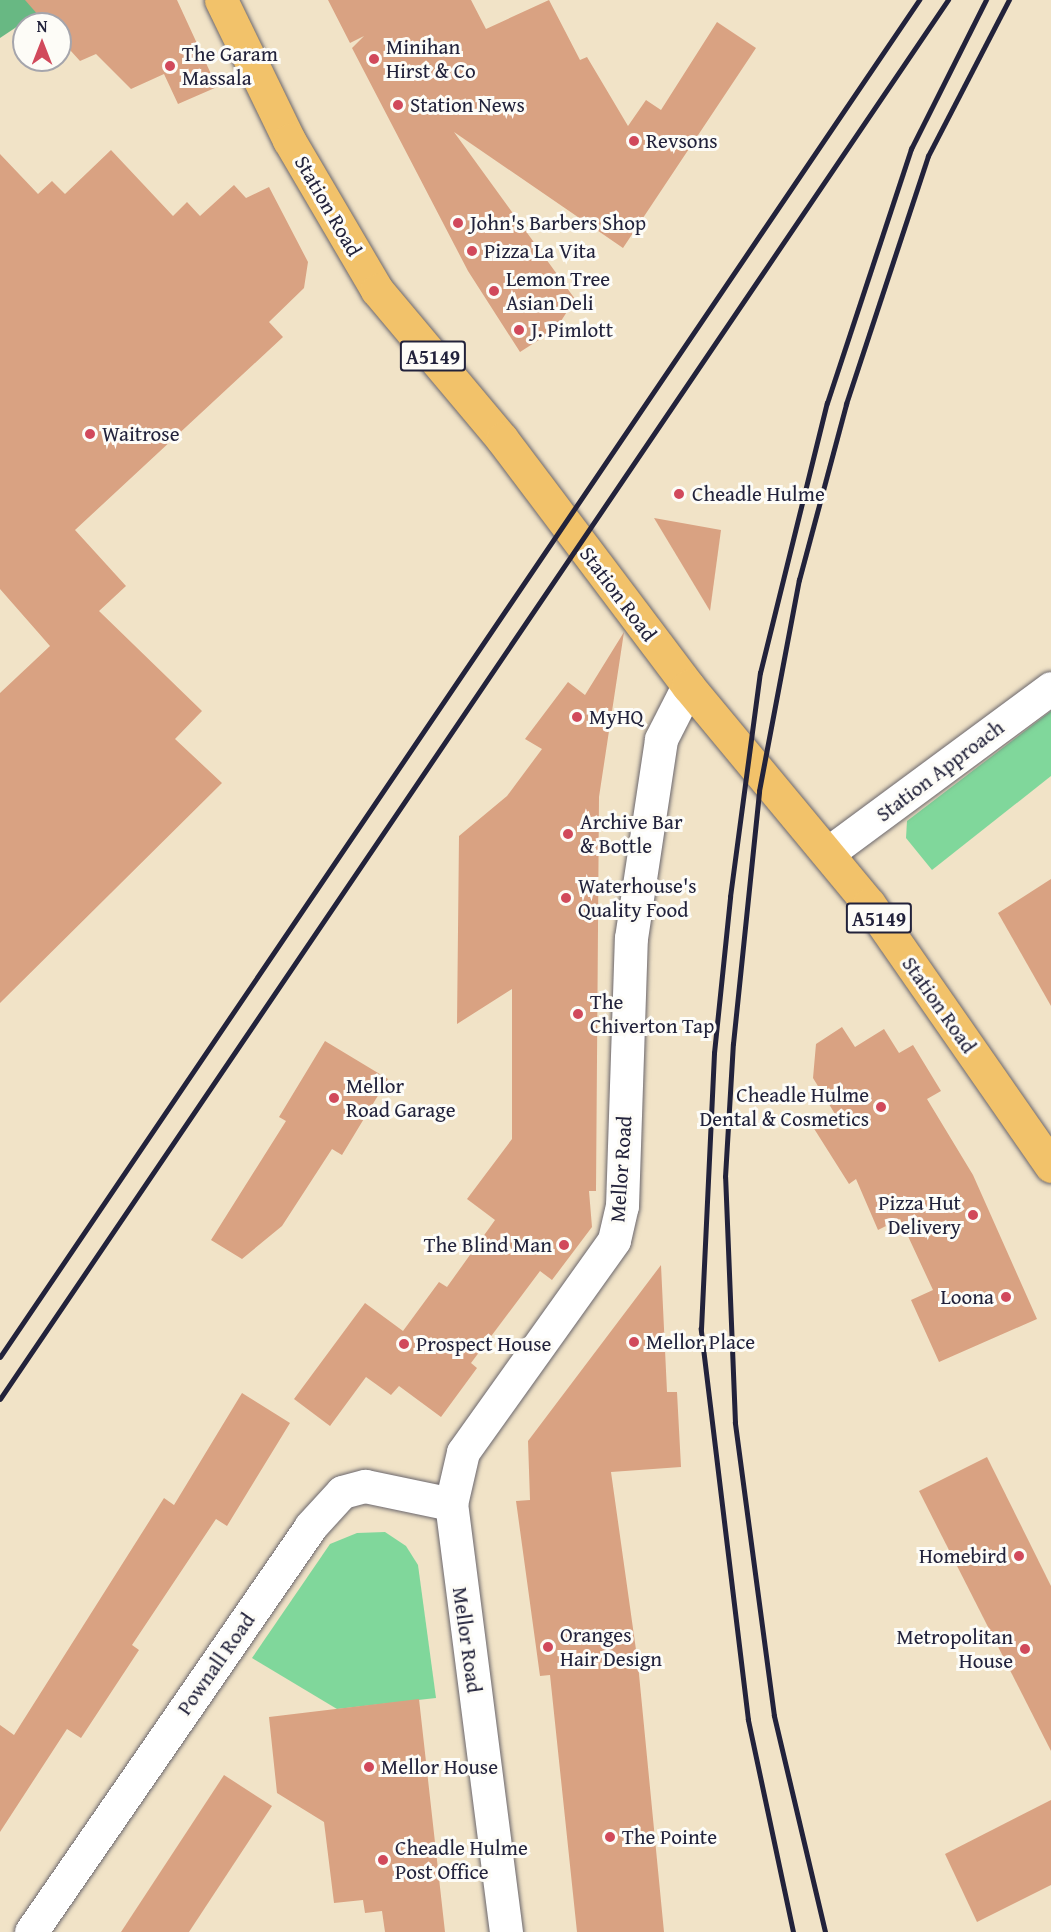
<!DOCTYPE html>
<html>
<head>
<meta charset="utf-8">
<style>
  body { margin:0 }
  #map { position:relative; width:1051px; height:1932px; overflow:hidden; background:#f1e3c7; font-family:"Gentium Book Plus",serif }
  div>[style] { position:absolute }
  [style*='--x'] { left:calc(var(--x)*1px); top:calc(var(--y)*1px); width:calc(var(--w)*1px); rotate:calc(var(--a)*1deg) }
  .green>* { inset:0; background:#80d79b }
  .forest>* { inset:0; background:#68b883 }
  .building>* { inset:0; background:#d9a282 }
  .roads { filter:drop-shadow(0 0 2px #6a666c) drop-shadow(0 0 2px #6a666c) }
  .minor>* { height:33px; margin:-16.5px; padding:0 16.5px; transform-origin:16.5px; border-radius:16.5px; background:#fff }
  .major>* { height:33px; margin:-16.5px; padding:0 16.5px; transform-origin:16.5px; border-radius:16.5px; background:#f2c26a }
  .rail>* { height:4.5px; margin:-2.25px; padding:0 2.25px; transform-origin:2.25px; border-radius:2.25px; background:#22223b }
  .dots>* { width:16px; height:16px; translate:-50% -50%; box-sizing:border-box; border:3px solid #fdfcf7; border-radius:50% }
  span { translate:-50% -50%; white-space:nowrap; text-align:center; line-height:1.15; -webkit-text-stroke:6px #fdfcf7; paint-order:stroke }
  .shield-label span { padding:2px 4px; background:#fdfcf7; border:2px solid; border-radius:4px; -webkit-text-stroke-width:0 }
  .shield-label { font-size:20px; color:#22223b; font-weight:700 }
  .poi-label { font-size:21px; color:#22223b }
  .left { translate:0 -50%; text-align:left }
  .right { translate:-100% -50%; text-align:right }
  .street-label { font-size:21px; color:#22223b }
  .north { position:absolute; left:12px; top:12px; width:60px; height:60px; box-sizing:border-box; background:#fdfcf7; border:2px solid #a5a5ac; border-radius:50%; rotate:0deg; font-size:16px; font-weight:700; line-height:24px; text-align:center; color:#22223b }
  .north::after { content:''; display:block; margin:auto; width:21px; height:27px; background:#d1495b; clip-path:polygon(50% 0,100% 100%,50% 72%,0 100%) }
</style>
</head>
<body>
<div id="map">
  <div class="green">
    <i style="clip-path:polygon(1051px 711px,1051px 776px,932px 870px,906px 838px,907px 821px)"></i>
    <i style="clip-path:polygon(385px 1532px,406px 1546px,418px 1565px,436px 1698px,337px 1709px,252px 1658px,330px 1544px,357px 1533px)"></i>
  </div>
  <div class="forest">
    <i style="clip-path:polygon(0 0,57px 0,0 38px)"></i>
  </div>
  <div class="building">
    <i style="clip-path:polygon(25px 0,177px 0,217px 87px,178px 104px,164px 74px,131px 89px,96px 54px,80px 61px,60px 39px,60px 24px,46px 24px)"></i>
    <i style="clip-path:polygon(328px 0,471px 0,486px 29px,549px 0,580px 60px,587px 57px,628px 126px,646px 100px,661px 110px,717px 22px,756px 48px,623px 248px,454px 132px,575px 299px,556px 329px,520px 352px,468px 271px,352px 48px,364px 36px,350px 43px)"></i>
    <i style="clip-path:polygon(111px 150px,173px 216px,187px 202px,200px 216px,234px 185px,246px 198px,269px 187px,308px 262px,304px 288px,269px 322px,283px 337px,75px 530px,126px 586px,99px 611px,202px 711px,175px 739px,222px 783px,0 1003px,0 693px,50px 646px,0 589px,0 154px,38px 194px,52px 181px,65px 194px)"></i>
    <i style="clip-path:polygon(654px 518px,721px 530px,710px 611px)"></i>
    <i style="clip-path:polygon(624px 632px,599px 797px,596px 1191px,589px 1191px,592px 1227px,552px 1280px,540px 1271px,471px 1363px,477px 1368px,441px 1417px,399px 1386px,391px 1395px,366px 1377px,330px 1426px,294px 1399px,365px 1303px,403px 1331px,439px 1282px,447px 1287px,495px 1220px,467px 1199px,512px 1139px,512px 989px,457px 1024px,459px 836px,507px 796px,542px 749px,525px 739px,568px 682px,585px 695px)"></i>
    <i style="clip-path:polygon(1051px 879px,1051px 1006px,998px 913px)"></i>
    <i style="clip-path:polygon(842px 1027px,855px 1047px,884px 1029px,899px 1053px,913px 1045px,941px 1091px,927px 1099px,973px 1175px,1037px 1319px,939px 1362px,911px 1300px,933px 1290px,900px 1219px,878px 1230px,856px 1179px,849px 1184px,813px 1127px,835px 1114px,813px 1078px,816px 1044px)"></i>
    <i style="clip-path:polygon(325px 1041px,388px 1079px,342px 1155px,332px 1149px,282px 1226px,242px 1259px,211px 1240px,286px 1121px,279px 1117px)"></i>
    <i style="clip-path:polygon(661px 1265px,667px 1392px,677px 1392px,681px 1467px,611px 1472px,638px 1664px,664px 1932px,577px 1932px,550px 1675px,540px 1676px,516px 1501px,530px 1500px,528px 1441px)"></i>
    <i style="clip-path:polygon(242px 1393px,290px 1423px,227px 1526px,216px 1519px,132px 1645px,139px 1650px,81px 1738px,67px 1729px,0 1832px,0 1725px,14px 1735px,164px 1498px,174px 1505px)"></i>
    <i style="clip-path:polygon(987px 1457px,1051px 1586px,1051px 1751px,919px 1491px)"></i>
    <i style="clip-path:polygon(419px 1699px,445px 1932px,385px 1932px,382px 1911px,365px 1913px,363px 1900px,334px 1903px,324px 1822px,277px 1793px,269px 1717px)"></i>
    <i style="clip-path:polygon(224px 1775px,272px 1806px,189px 1932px,121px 1932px)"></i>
    <i style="clip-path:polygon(1051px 1800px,1051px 1885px,977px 1922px,945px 1854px)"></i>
  </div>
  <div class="roads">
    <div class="minor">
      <i style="--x:828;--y:853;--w:277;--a:-36.5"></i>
      <i style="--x:31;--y:1932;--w:492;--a:-55.4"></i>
      <i style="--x:310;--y:1527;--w:47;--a:-47.6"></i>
      <i style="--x:342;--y:1492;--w:24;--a:-15"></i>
      <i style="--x:365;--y:1486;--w:88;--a:11.8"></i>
      <i style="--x:506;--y:1932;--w:432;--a:-97.3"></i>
      <i style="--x:451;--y:1504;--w:53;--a:-77"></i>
      <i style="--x:463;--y:1452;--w:260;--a:-54.5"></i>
      <i style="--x:614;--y:1240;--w:35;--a:-77"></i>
      <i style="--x:622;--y:1206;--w:268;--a:-88.1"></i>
      <i style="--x:631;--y:938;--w:201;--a:-81.4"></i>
      <i style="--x:661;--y:739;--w:59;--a:-63"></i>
    </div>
    <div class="major">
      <i style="--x:221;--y:0;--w:156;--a:64.1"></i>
      <i style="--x:289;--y:140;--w:174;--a:59.6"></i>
      <i style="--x:377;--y:290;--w:194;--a:50"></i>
      <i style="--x:502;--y:439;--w:309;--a:53"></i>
      <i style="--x:688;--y:686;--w:283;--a:50.3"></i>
      <i style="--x:869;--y:904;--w:319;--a:55.2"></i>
    </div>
  </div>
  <div class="rail">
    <i style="--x:0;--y:1357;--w:1639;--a:-55.89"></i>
    <i style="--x:0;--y:1399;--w:1690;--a:-55.88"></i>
    <i style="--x:793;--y:1932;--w:217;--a:-102"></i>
    <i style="--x:748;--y:1720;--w:394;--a:-96.9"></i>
    <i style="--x:701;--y:1329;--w:276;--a:-87.3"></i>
    <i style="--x:714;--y:1053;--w:157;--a:-84.1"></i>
    <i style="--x:730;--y:897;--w:226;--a:-82.4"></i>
    <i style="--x:760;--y:673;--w:278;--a:-76.1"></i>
    <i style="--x:827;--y:403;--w:268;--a:-71.7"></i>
    <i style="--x:911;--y:149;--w:167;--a:-63.3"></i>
    <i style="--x:825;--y:1932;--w:222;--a:-103.3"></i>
    <i style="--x:774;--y:1716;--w:296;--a:-97.6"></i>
    <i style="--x:735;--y:1423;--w:246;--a:-92.3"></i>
    <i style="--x:725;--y:1177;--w:133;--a:-86.6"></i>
    <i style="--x:733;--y:1044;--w:254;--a:-84.1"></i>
    <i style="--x:759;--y:791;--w:215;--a:-79.3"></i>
    <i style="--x:799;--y:580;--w:182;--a:-75"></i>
    <i style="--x:846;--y:404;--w:261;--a:-71.7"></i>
    <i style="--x:928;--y:156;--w:176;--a:-62.6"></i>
  </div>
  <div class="dots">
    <i style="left:374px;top:59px;background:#d1495b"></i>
    <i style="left:170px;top:66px;background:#d1495b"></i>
    <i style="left:398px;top:105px;background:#d1495b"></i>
    <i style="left:634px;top:141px;background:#d1495b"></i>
    <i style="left:458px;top:223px;background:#d1495b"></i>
    <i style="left:472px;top:251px;background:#d1495b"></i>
    <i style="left:494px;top:291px;background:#d1495b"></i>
    <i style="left:519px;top:330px;background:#d1495b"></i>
    <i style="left:90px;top:434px;background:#d1495b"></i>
    <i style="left:679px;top:494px;background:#d1495b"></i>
    <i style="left:577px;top:717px;background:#d1495b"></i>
    <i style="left:568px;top:834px;background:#d1495b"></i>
    <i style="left:566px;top:898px;background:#d1495b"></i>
    <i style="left:578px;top:1014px;background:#d1495b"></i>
    <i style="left:334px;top:1098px;background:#d1495b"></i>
    <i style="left:881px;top:1107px;background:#d1495b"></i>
    <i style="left:973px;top:1215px;background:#d1495b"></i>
    <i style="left:564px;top:1245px;background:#d1495b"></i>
    <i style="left:1006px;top:1297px;background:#d1495b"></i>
    <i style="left:634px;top:1342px;background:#d1495b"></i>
    <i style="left:404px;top:1344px;background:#d1495b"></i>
    <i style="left:1019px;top:1556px;background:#d1495b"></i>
    <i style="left:548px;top:1647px;background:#d1495b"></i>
    <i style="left:1025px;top:1649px;background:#d1495b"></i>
    <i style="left:369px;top:1767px;background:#d1495b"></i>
    <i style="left:610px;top:1837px;background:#d1495b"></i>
    <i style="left:383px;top:1860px;background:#d1495b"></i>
  </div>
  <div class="shield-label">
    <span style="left:433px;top:356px">A5149</span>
    <span style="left:879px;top:918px">A5149</span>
  </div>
  <div class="poi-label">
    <span class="left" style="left:386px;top:59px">Minihan<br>Hirst &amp; Co</span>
    <span class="left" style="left:182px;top:66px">The Garam<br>Massala</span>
    <span class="left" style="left:410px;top:105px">Station News</span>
    <span class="left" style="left:646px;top:141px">Revsons</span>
    <span class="left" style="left:470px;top:223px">John's Barbers Shop</span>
    <span class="left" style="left:484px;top:251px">Pizza La Vita</span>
    <span class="left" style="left:506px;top:291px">Lemon Tree<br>Asian Deli</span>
    <span class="left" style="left:531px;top:330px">J. Pimlott</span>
    <span class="left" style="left:102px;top:434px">Waitrose</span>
    <span class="left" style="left:692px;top:494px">Cheadle Hulme</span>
    <span class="left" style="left:589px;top:717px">MyHQ</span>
    <span class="left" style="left:580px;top:834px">Archive Bar<br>&amp; Bottle</span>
    <span class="left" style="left:578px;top:898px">Waterhouse's<br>Quality Food</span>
    <span class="left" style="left:590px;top:1014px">The<br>Chiverton Tap</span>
    <span class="left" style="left:346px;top:1098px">Mellor<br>Road Garage</span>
    <span class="right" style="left:869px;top:1107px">Cheadle Hulme<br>Dental &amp; Cosmetics</span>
    <span class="right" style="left:961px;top:1215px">Pizza Hut<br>Delivery</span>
    <span class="right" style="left:552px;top:1245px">The Blind Man</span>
    <span class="right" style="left:994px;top:1297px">Loona</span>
    <span class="left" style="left:646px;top:1342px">Mellor Place</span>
    <span class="left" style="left:416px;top:1344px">Prospect House</span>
    <span class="right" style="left:1007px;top:1556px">Homebird</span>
    <span class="left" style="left:560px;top:1647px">Oranges<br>Hair Design</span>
    <span class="right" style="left:1013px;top:1649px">Metropolitan<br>House</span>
    <span class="left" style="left:381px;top:1767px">Mellor House</span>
    <span class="left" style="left:622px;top:1837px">The Pointe</span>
    <span class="left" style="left:395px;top:1860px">Cheadle Hulme<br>Post Office</span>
  </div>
  <div class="street-label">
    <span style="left:328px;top:206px;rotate:60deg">Station Road</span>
    <span style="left:618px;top:594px;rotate:53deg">Station Road</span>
    <span style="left:940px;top:771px;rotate:-37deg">Station Approach</span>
    <span style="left:939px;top:1005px;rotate:55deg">Station Road</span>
    <span style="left:621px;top:1169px;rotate:-86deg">Mellor Road</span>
    <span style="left:467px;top:1640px;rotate:82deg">Mellor Road</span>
    <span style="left:216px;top:1664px;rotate:-55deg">Pownall Road</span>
  </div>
  <div class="north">N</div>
</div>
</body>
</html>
